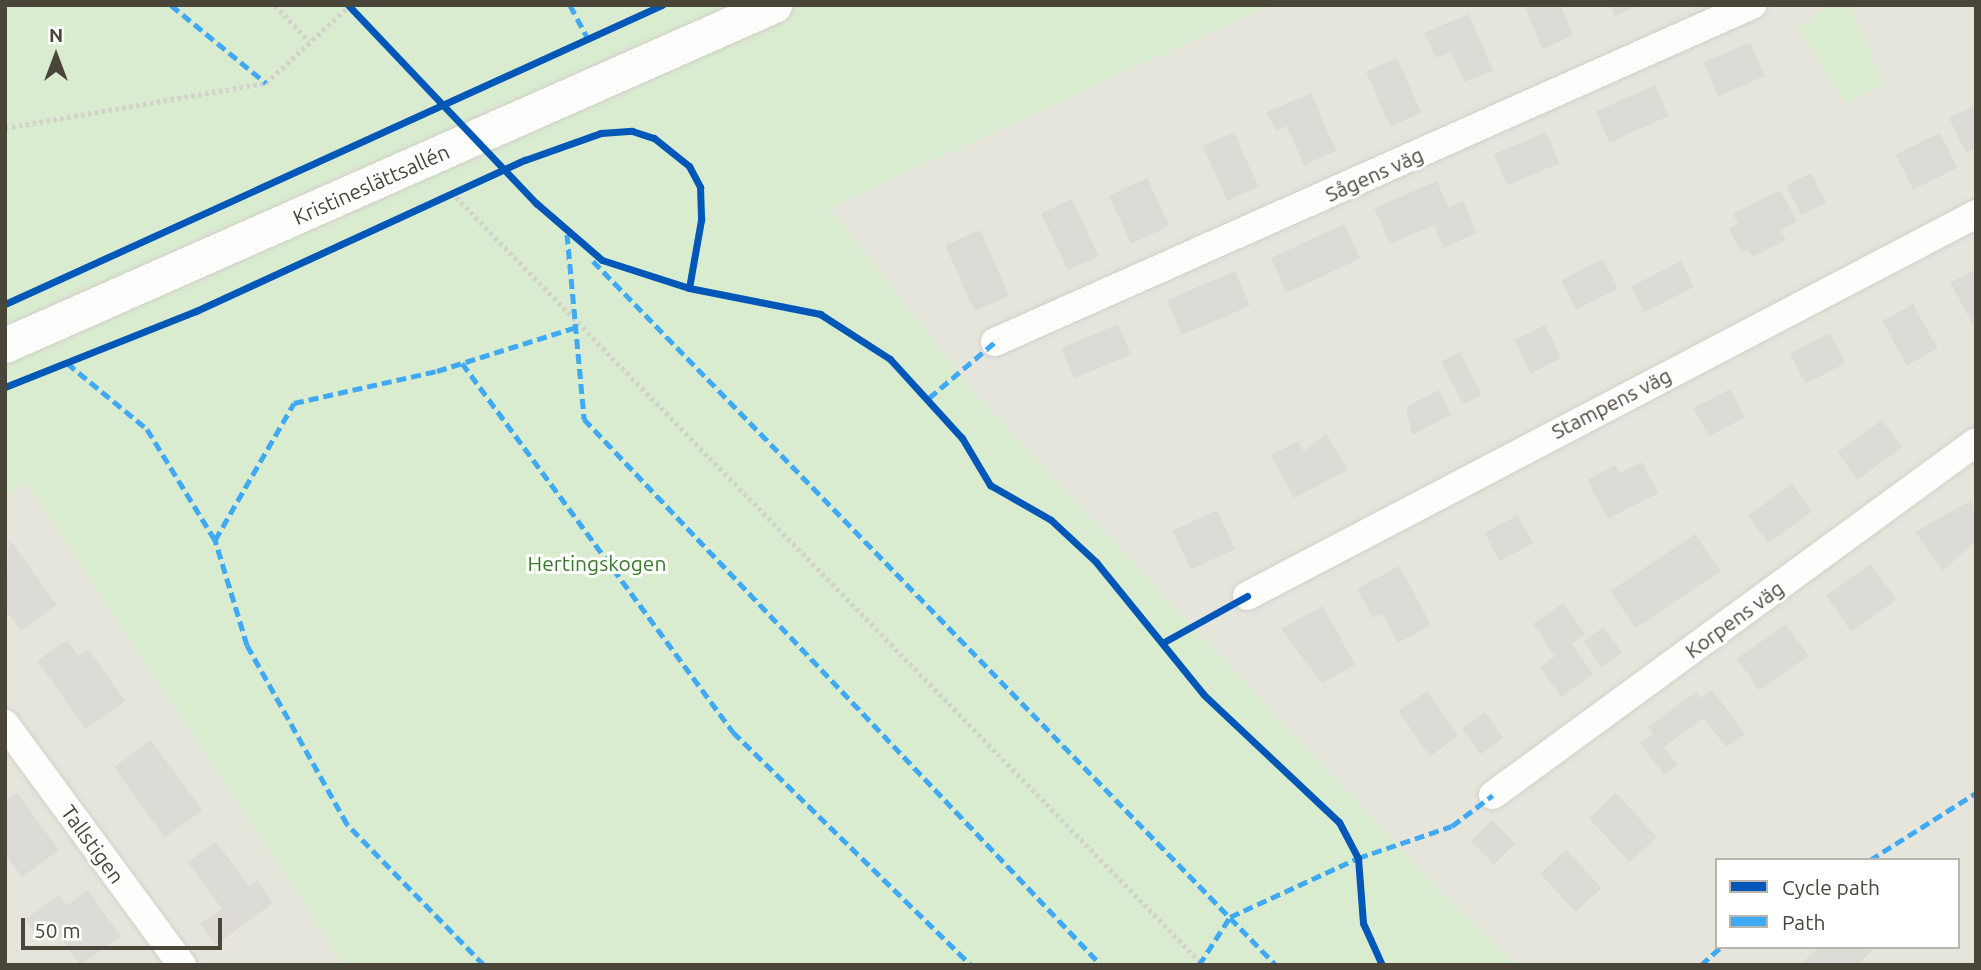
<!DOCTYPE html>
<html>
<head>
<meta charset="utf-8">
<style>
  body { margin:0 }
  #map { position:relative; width:1981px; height:970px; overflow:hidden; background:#f3f2ed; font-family:Ubuntu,sans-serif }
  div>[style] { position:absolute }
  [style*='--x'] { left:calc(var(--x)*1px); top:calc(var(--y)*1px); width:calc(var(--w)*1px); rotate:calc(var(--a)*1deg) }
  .residential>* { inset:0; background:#e6e5dc }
  .green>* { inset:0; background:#daeccf }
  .building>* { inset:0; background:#dcdbd6; transform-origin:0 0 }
  .path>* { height:4.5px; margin-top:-2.25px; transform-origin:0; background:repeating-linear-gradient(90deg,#d3d2cb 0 3.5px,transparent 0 7px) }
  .roads { filter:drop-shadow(0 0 2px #d1d0cb) drop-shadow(0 0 2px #d1d0cb) }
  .minor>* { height:28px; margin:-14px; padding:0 14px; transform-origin:14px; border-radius:14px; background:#fdfdfc }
  .tertiary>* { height:35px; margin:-17.5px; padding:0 17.5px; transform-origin:17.5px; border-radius:17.5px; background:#fdfdfc }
  .quiet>* { height:5px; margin-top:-2.5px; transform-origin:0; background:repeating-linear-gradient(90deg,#3fa9f5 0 10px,transparent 0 15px) }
  .cycleway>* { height:7px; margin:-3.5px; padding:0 3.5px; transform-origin:3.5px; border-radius:3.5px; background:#0057b8 }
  span { translate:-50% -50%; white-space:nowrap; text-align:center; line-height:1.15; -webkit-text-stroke:6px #fff; paint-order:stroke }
  .street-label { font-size:21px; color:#494639 }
  .park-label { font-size:21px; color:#39792e }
  .frame { position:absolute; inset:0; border:7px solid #494639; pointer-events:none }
  .legend { position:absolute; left:1715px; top:858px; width:245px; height:91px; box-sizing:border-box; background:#fff; border:2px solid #b6b5b0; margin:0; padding:9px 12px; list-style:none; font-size:21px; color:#494639 }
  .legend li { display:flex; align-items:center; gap:14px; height:35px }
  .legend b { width:35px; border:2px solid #b6b5b0 }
  .north { position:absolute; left:21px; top:21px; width:70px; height:70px; -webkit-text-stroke:5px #fff; paint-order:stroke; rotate:0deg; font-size:19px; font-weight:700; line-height:28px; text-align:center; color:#494639 }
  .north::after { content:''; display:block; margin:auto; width:24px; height:32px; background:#494639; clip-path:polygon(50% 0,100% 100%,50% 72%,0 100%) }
  .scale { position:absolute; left:21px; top:918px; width:201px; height:32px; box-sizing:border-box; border:4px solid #494639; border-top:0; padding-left:9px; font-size:21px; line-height:24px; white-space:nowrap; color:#494639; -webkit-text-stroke:5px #fff; paint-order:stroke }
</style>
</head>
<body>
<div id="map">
  <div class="residential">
    <i style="clip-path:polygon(evenodd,1270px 5px,1976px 5px,1976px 965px,1518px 965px,1447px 898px,978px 397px,830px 208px,1270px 5px,1717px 860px,1958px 860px,1958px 947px,1717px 947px,1717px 860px)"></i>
    <i style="clip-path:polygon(28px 484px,344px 965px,5px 965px,5px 494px)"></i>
  </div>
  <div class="green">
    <i style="clip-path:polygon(5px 5px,1270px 5px,830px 208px,978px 397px,1447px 898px,1518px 965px,344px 965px,28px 484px,5px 494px)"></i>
    <i style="clip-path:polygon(1832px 5px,1850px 5px,1884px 85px,1846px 104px,1799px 27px)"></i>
  </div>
  <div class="building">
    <i style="clip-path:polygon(1524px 5px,1560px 5px,1573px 35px,1543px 49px)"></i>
    <i style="clip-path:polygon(1610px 5px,1638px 5px,1615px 16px)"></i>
    <i style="clip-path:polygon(1469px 14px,1493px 71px,1464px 82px,1451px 52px,1436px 58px,1424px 33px)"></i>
    <i style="left:1750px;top:42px;width:37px;height:51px;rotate:66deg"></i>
    <i style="left:1397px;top:58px;width:60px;height:34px;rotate:66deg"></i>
    <i style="left:1655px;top:85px;width:34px;height:65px;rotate:66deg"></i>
    <i style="clip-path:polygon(1311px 93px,1336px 151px,1304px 165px,1287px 126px,1276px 131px,1267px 112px)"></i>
    <i style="clip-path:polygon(1976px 105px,1976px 148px,1966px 153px,1949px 118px)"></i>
    <i style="left:1234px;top:132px;width:60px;height:34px;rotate:66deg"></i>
    <i style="left:1546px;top:132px;width:34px;height:57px;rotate:67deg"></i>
    <i style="left:1940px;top:133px;width:39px;height:49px;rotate:64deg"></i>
    <i style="left:1811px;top:173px;width:33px;height:28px;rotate:63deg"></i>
    <i style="left:1147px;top:178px;width:53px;height:42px;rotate:65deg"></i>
    <i style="clip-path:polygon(1437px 181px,1448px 208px,1464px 201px,1477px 233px,1443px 248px,1434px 225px,1390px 244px,1374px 208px)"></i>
    <i style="clip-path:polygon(1780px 190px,1797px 221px,1780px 230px,1786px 240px,1752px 257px,1748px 249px,1742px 252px,1729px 229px,1738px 224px,1733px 214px)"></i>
    <i style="left:1072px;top:199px;width:63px;height:34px;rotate:65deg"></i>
    <i style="left:1344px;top:224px;width:38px;height:81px;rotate:65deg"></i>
    <i style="left:980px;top:230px;width:72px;height:38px;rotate:66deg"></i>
    <i style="left:1603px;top:259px;width:33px;height:47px;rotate:63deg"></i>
    <i style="left:1681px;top:261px;width:29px;height:56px;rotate:63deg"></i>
    <i style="clip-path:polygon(1976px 269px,1976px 330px,1950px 283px)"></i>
    <i style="left:1235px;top:271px;width:38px;height:74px;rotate:67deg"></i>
    <i style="left:1913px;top:304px;width:51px;height:35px;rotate:61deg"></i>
    <i style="left:1118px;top:324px;width:33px;height:62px;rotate:67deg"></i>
    <i style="left:1545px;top:325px;width:37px;height:34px;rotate:64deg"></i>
    <i style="left:1830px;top:333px;width:34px;height:45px;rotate:63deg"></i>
    <i style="left:1460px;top:352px;width:48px;height:21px;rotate:63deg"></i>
    <i style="left:1730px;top:389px;width:32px;height:41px;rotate:62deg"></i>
    <i style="clip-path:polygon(1439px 390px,1451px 415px,1412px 435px,1406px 407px)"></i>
    <i style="left:1882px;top:420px;width:34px;height:55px;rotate:54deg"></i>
    <i style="clip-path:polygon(1326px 433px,1348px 470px,1294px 498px,1271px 455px,1298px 441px,1304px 452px)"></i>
    <i style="clip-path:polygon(1642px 462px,1658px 493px,1608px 519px,1587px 480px,1615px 465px,1620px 473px)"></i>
    <i style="left:1792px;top:484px;width:34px;height:54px;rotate:54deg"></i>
    <i style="clip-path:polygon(1972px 500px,1976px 540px,1943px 571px,1915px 532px)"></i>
    <i style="left:1217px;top:510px;width:43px;height:49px;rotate:65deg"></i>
    <i style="left:1518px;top:515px;width:32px;height:38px;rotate:62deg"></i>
    <i style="left:1695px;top:534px;width:45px;height:102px;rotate:56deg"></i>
    <i style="clip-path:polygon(9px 539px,57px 605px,21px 631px,5px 609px)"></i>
    <i style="left:1871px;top:564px;width:44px;height:55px;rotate:55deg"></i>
    <i style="clip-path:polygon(1399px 566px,1431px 625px,1398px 643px,1382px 613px,1373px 618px,1357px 589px)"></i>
    <i style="clip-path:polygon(1563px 603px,1585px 634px,1572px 644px,1593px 674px,1561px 697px,1540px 667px,1555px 656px,1533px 624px)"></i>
    <i style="clip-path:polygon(1323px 606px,1355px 665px,1322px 683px,1281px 629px)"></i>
    <i style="left:1786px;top:624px;width:39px;height:60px;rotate:55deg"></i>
    <i style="left:1604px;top:627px;width:32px;height:25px;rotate:55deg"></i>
    <i style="clip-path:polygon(67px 640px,78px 656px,88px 649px,125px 701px,86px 729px,37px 661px)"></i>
    <i style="clip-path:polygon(1712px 690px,1745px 734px,1726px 747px,1704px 718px,1664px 747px,1677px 765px,1664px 775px,1640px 743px,1653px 734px,1648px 727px,1696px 692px,1701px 698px)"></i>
    <i style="left:1427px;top:691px;width:55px;height:35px;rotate:55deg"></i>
    <i style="left:1485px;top:712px;width:32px;height:28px;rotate:55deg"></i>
    <i style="left:151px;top:740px;width:87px;height:46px;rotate:54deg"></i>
    <i style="clip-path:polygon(17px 793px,59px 850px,22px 877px,5px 854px,5px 801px)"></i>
    <i style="left:1616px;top:793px;width:60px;height:37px;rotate:47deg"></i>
    <i style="left:1492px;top:820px;width:33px;height:30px;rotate:45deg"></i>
    <i style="clip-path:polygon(216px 842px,249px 886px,257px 880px,273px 903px,216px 945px,200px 924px,222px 909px,188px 862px)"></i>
    <i style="left:1566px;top:850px;width:52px;height:35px;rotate:47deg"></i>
    <i style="clip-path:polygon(88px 890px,121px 937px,80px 965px,56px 931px,40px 941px,25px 919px,59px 895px,66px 906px)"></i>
    <i style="clip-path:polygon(1819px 947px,1876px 947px,1857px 965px,1800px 965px)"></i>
  </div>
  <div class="path">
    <i style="--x:275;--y:5;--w:50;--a:46.6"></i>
    <i style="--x:5;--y:128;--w:265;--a:-9.8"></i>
    <i style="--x:266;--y:83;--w:113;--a:-42.9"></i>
    <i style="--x:456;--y:197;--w:1071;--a:45.79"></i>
  </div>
  <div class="roads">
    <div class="minor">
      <i style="--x:995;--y:342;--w:829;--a:-24"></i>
      <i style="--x:1247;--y:596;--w:823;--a:-27.65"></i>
      <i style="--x:5;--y:724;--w:299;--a:53.7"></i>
      <i style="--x:1493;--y:795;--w:598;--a:-36.16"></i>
    </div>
    <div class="tertiary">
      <i style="--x:5;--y:345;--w:841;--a:-23.85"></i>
    </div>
  </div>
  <div class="quiet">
    <i style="--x:171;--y:5;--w:123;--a:39.4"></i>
    <i style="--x:570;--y:5;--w:38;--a:62"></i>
    <i style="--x:567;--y:234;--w:186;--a:84.7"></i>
    <i style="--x:584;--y:419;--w:752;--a:46.56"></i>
    <i style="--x:593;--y:261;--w:981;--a:45.87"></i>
    <i style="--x:67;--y:363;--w:104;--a:39.5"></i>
    <i style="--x:147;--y:429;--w:130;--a:58.5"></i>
    <i style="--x:462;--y:363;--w:458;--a:53.7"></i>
    <i style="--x:733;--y:732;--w:333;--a:44.4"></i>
    <i style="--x:929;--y:398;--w:87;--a:-40.3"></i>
    <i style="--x:1870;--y:860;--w:125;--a:-32.3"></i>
    <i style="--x:484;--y:965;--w:197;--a:-134.2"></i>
    <i style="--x:347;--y:824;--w:205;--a:-119.2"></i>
    <i style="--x:247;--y:645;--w:110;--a:-106.9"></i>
    <i style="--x:215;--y:540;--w:158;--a:-60"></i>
    <i style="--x:294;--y:403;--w:147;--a:-12.6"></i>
    <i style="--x:437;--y:371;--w:150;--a:-17.5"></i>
    <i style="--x:1199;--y:965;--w:57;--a:-57.1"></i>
    <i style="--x:1230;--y:917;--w:141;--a:-24.7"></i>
    <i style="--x:1358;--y:858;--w:99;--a:-18.8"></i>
    <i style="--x:1452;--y:826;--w:51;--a:-37.1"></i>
    <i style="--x:1701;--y:965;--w:27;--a:-42"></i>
  </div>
  <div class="cycleway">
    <i style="--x:348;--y:5;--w:273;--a:46.5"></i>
    <i style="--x:536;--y:203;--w:87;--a:40.8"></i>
    <i style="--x:602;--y:260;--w:91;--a:17.8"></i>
    <i style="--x:689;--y:288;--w:134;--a:11.2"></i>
    <i style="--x:820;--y:314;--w:83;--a:32.7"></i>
    <i style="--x:890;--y:359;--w:107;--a:47.7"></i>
    <i style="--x:962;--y:438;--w:55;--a:59.2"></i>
    <i style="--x:990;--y:485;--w:70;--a:29.8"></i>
    <i style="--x:1051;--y:520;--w:62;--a:43"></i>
    <i style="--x:1096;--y:562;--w:171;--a:50.9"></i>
    <i style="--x:1204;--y:695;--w:185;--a:43.3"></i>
    <i style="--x:1339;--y:822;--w:41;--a:62.2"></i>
    <i style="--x:1358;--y:858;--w:65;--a:85.6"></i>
    <i style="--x:1363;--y:923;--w:46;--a:65.7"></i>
    <i style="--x:5;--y:304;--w:722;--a:-24.47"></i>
    <i style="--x:5;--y:387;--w:206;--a:-21.7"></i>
    <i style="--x:196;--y:311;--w:362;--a:-24.7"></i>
    <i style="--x:525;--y:160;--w:81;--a:-19.6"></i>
    <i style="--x:601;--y:133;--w:31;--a:-4"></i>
    <i style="--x:632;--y:131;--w:23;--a:18"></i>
    <i style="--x:654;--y:138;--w:45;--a:38.7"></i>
    <i style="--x:689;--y:166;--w:24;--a:62"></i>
    <i style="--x:700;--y:187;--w:33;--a:88"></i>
    <i style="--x:701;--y:220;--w:69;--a:100"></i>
    <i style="--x:1164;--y:642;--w:95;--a:-29"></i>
  </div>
  <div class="street-label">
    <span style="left:1374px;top:174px;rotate:-24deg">Sågens väg</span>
    <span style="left:371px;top:184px;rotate:-24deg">Kristineslättsallén</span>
    <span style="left:1611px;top:403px;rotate:-27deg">Stampens väg</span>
    <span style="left:1734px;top:619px;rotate:-36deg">Korpens väg</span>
    <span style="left:93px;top:844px;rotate:54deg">Tallstigen</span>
  </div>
  <div class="park-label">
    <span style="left:597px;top:563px">Hertingskogen</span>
  </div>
  <div class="frame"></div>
  <ul class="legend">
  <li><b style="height:9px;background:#0057b8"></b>Cycle path</li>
  <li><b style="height:9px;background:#3fa9f5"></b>Path</li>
  </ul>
  <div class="north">N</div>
  <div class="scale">50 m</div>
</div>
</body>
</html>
